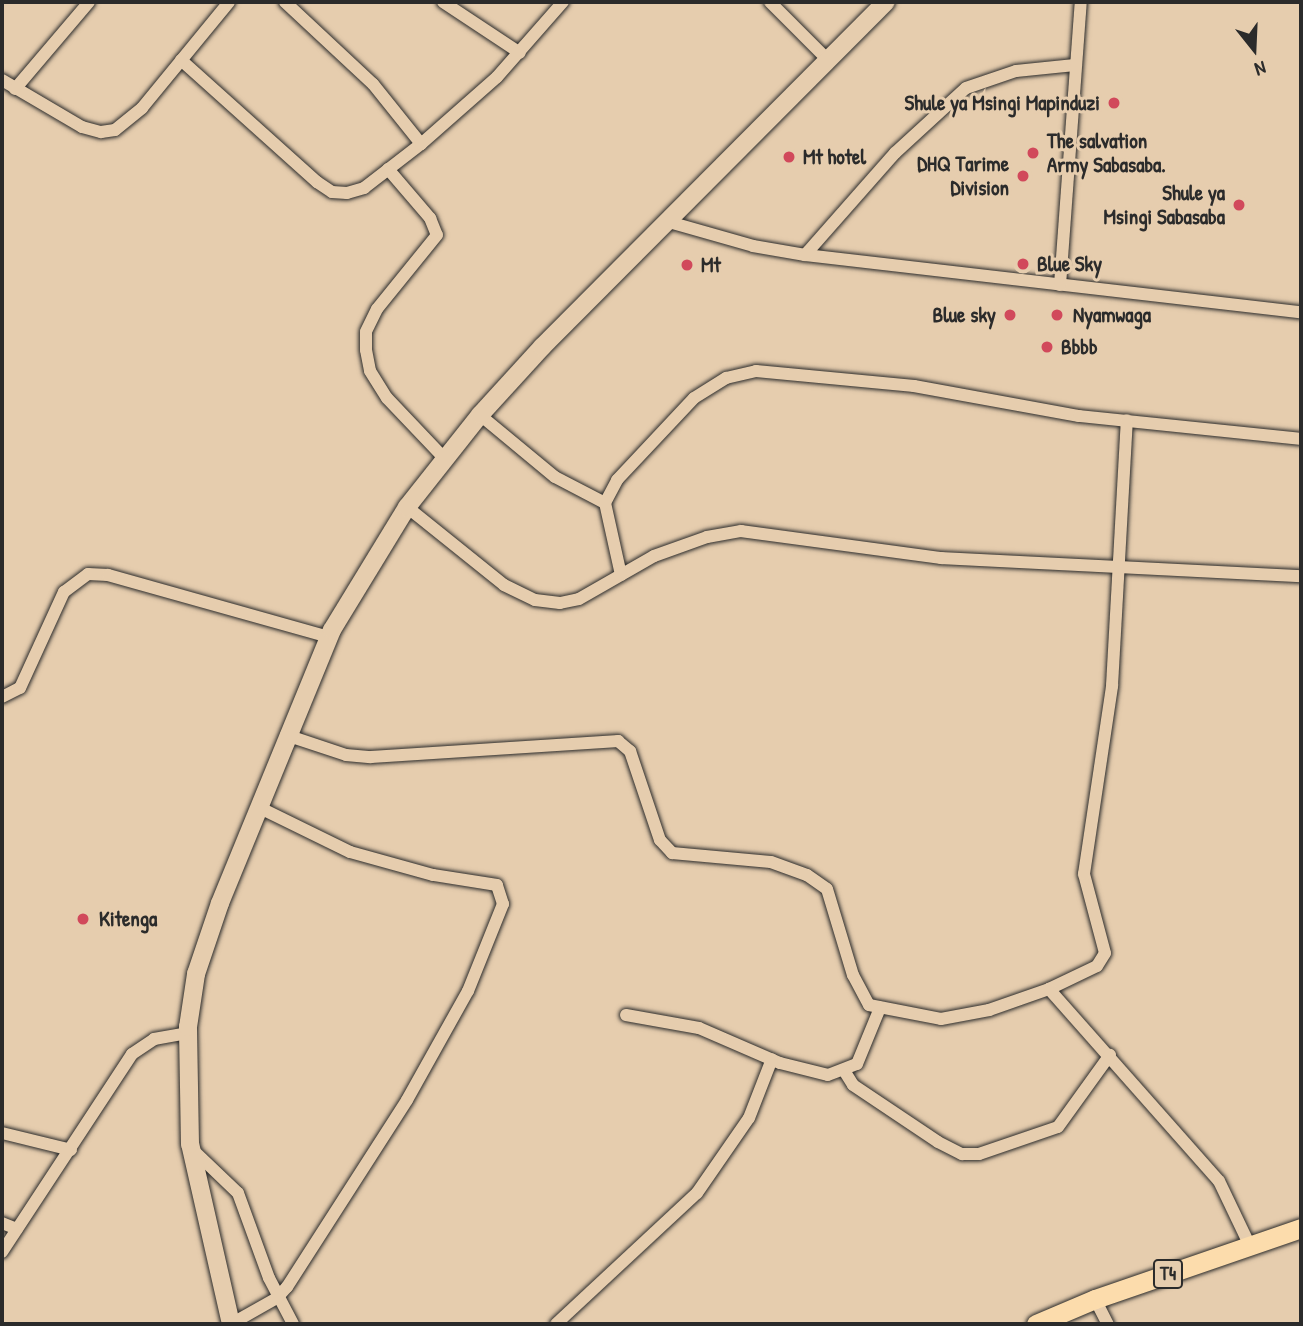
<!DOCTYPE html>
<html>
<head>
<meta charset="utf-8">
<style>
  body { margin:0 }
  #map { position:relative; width:1303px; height:1326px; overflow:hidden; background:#e6cdae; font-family:"Patrick Hand",sans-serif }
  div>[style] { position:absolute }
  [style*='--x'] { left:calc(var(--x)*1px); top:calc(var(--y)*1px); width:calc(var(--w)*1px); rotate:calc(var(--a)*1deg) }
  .roads { filter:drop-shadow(0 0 2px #2b2b2b) drop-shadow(0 0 2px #2b2b2b) }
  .minor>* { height:12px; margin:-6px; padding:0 6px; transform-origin:6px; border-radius:6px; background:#e6cdae }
  .secondary>* { height:18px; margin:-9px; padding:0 9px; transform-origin:9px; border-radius:9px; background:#e6cdae }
  .trunk>* { height:19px; margin:-9.5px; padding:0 9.5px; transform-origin:9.5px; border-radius:9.5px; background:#fcdcac }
  .dots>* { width:19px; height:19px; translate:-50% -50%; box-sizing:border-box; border:4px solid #e6cdae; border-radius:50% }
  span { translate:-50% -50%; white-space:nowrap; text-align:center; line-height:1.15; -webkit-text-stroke:6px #e6cdae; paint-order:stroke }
  .shield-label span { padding:2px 5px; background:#e6cdae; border:2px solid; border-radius:5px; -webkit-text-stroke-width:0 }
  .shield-label { font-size:19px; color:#2b2b2b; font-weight:700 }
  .poi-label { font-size:21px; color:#2b2b2b; font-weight:700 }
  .right { translate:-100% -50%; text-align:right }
  .left { translate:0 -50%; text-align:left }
  .frame { position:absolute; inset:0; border:4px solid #2b2b2b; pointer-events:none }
  .north { position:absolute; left:1219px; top:14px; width:70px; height:70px; -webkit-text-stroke:5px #e6cdae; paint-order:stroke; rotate:162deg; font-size:19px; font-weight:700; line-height:28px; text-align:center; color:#2b2b2b }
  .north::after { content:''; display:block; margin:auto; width:24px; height:32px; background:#2b2b2b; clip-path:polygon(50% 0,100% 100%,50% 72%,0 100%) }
</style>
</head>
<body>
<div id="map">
  <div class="roads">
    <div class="minor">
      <i style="--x:285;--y:2;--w:120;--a:43"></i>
      <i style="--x:373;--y:84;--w:77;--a:51.3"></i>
      <i style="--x:443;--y:2;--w:92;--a:33.5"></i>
      <i style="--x:770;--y:2;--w:83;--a:45"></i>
      <i style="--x:181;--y:60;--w:183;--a:41.9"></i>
      <i style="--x:317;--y:182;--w:18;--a:34"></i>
      <i style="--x:332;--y:192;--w:15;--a:4"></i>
      <i style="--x:347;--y:193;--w:18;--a:-16"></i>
      <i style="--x:364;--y:188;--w:72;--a:-37.7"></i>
      <i style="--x:421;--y:144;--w:101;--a:-41.4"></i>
      <i style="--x:497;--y:77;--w:100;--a:-48.7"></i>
      <i style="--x:2;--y:80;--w:93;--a:30.4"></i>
      <i style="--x:82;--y:127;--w:20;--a:15"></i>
      <i style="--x:101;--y:132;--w:14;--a:-8"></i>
      <i style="--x:115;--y:130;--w:35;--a:-39"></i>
      <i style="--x:142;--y:108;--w:137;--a:-50.6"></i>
      <i style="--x:15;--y:89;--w:114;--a:-49.6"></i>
      <i style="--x:388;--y:169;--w:65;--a:49.4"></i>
      <i style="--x:430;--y:218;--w:18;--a:68"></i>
      <i style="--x:437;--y:235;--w:95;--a:129"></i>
      <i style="--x:377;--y:309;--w:25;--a:116"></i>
      <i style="--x:366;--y:332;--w:18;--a:90"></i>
      <i style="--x:366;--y:350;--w:21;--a:79"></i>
      <i style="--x:370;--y:371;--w:32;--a:58"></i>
      <i style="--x:387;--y:398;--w:83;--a:46.5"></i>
      <i style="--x:669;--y:222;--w:87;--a:15.9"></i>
      <i style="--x:753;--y:246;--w:53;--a:9.8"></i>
      <i style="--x:805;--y:255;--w:499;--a:6.6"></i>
      <i style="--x:805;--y:255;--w:136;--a:-48.6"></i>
      <i style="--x:895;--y:153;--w:96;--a:-42.5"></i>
      <i style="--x:966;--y:88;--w:53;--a:-18.8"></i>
      <i style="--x:1016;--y:71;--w:59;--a:-5.8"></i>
      <i style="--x:1060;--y:285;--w:284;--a:-85.8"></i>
      <i style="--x:480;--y:415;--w:97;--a:39.6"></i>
      <i style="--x:555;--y:477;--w:56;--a:27.5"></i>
      <i style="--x:407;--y:507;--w:124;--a:38.8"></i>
      <i style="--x:504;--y:585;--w:34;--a:26"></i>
      <i style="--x:535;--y:600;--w:25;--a:7"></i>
      <i style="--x:560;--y:603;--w:19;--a:-12"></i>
      <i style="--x:579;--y:599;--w:86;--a:-29.8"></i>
      <i style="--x:654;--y:556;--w:56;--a:-19.7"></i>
      <i style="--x:707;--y:537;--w:35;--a:-10"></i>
      <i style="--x:741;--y:531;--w:202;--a:7.7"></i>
      <i style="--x:941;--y:558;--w:360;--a:2.9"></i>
      <i style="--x:621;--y:575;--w:74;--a:-102.5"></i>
      <i style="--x:605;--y:503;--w:26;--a:-62"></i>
      <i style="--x:617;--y:480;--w:112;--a:-46.8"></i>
      <i style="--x:694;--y:398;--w:38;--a:-32"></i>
      <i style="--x:726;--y:378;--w:31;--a:-13"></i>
      <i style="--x:756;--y:371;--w:159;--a:5.4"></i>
      <i style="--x:914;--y:386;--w:168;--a:10.3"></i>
      <i style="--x:1079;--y:416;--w:223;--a:5.9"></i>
      <i style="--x:2;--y:697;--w:20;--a:-27"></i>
      <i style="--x:20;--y:688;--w:106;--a:-65.4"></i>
      <i style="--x:64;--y:592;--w:30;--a:-37"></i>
      <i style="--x:88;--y:574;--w:20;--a:3"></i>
      <i style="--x:108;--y:575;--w:229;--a:15.7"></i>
      <i style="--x:286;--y:735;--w:63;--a:18.4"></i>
      <i style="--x:346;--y:755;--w:25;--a:5"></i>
      <i style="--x:371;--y:757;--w:248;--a:-3.7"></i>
      <i style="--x:618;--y:741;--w:16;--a:40"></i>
      <i style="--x:630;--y:751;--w:94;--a:71.4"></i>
      <i style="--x:660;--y:840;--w:18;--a:47"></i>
      <i style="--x:672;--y:853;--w:99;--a:5.2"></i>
      <i style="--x:771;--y:862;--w:38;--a:20"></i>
      <i style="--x:807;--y:875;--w:24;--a:35"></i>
      <i style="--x:827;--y:889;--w:90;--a:73.2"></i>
      <i style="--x:853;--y:975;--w:34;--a:62"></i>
      <i style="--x:869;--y:1005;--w:73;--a:11"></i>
      <i style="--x:941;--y:1019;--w:49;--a:-10.6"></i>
      <i style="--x:989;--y:1010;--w:64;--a:-19.3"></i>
      <i style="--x:1049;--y:989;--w:53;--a:-25.6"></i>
      <i style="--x:1097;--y:966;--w:15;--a:-58"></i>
      <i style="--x:1105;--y:953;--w:82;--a:-104.9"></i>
      <i style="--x:1084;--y:874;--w:190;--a:-81.5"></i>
      <i style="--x:1112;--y:686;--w:266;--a:-86.8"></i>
      <i style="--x:1049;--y:989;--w:256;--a:48.5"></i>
      <i style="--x:1219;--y:1181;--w:72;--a:64.5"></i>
      <i style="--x:626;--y:1015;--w:74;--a:10.1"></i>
      <i style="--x:699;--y:1028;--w:88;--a:23.4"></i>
      <i style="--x:780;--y:1063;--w:49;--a:14"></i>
      <i style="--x:828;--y:1075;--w:31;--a:-21"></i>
      <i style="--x:857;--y:1064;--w:61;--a:-67.7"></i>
      <i style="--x:845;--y:1072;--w:15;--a:58"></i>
      <i style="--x:853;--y:1085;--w:102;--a:33.8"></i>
      <i style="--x:938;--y:1142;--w:27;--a:27"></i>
      <i style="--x:962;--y:1154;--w:17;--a:0"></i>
      <i style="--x:979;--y:1154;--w:83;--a:-18.9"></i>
      <i style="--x:1058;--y:1127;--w:89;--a:-54.2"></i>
      <i style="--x:2;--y:1133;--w:71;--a:13.8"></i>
      <i style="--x:193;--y:1150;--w:62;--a:43.7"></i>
      <i style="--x:238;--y:1193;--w:90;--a:70"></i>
      <i style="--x:269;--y:1278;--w:52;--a:62.4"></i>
      <i style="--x:2;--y:1223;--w:16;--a:22"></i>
      <i style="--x:2;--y:1252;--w:237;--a:-56.7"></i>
      <i style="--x:132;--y:1054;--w:27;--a:-34"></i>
      <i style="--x:154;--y:1039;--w:35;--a:-10"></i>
      <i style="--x:1095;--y:1299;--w:28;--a:63"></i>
      <i style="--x:231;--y:1324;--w:53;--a:-29.5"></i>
      <i style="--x:277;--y:1298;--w:15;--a:-48"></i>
      <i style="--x:287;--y:1287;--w:222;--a:-57.3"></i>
      <i style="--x:407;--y:1100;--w:125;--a:-60.8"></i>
      <i style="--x:468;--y:991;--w:94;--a:-68.1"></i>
      <i style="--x:503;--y:904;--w:20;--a:-108"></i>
      <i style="--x:497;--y:885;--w:65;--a:-171.1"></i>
      <i style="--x:433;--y:875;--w:86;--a:-164.5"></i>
      <i style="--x:350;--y:852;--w:100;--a:-153.9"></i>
      <i style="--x:556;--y:1324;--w:192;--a:-42.9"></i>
      <i style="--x:697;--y:1193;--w:91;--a:-55.3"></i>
      <i style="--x:749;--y:1118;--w:63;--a:-68.7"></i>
    </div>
    <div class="secondary">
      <i style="--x:231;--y:1324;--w:185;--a:-102.8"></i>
      <i style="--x:190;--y:1144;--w:117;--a:-91"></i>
      <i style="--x:188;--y:1027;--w:54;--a:-81.4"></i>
      <i style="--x:196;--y:974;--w:75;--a:-71.3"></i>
      <i style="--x:220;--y:903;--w:295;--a:-67.7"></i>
      <i style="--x:332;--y:630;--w:144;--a:-58.6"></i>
      <i style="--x:407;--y:507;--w:117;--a:-51.6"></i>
      <i style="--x:480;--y:415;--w:92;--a:-47.6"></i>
      <i style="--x:542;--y:347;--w:487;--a:-45.1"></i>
    </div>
    <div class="trunk">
      <i style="--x:1036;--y:1324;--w:64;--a:-23"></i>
      <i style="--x:1095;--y:1299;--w:218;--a:-19"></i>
    </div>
  </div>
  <div class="dots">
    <i style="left:1114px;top:103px;background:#d1495b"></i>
    <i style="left:1033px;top:153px;background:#d1495b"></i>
    <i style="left:789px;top:157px;background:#d1495b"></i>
    <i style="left:1023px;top:176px;background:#d1495b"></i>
    <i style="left:1239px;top:205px;background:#d1495b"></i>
    <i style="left:1023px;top:264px;background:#d1495b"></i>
    <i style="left:687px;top:265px;background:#d1495b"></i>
    <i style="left:1010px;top:315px;background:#d1495b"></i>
    <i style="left:1057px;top:315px;background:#d1495b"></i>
    <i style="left:1047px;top:347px;background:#d1495b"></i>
    <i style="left:83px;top:919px;background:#d1495b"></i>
  </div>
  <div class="shield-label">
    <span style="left:1168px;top:1274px">T4</span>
  </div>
  <div class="poi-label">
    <span class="right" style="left:1100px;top:103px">Shule ya Msingi Mapinduzi</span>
    <span class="left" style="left:1047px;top:153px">The salvation<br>Army Sabasaba.</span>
    <span class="left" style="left:803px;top:157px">Mt hotel</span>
    <span class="right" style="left:1009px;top:176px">DHQ Tarime<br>Division</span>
    <span class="right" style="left:1225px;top:205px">Shule ya<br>Msingi Sabasaba</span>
    <span class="left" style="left:1037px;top:264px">Blue Sky</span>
    <span class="left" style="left:701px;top:265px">Mt</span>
    <span class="right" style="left:996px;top:315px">Blue sky</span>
    <span class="left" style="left:1073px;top:315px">Nyamwaga</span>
    <span class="left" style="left:1061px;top:347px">Bbbb</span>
    <span class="left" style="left:99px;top:919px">Kitenga</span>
  </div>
  <div class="frame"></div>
  <div class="north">N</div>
</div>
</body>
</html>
